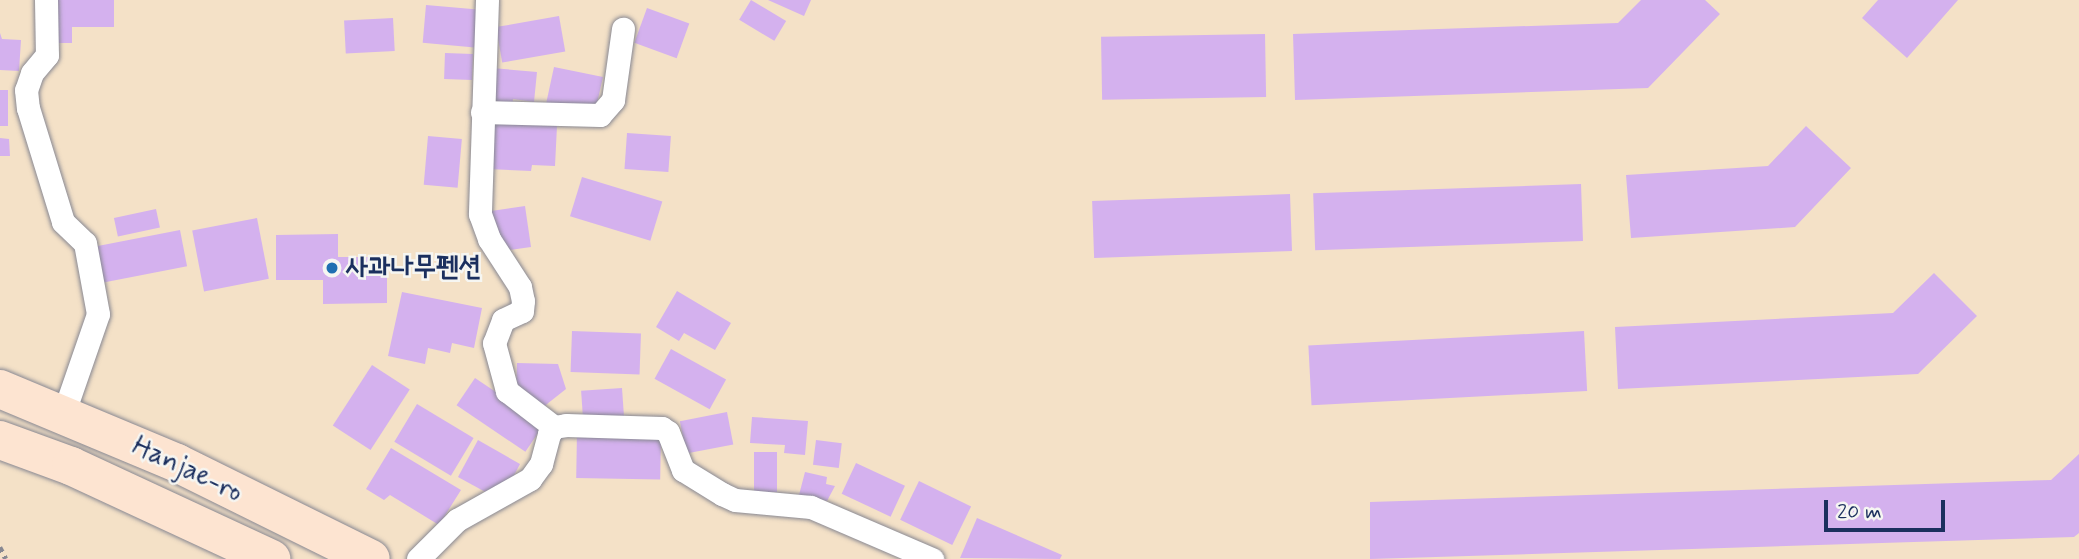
<!DOCTYPE html>
<html>
<head>
<meta charset="utf-8">
<style>
  body { margin:0 }
  #map { position:relative; width:2079px; height:559px; overflow:hidden; background:#f4e1c7; font-family:Mynerve,"Poor Story",sans-serif }
  div>[style] { position:absolute }
  [style*='--x'] { left:calc(var(--x)*1px); top:calc(var(--y)*1px); width:calc(var(--w)*1px); rotate:calc(var(--a)*1deg) }
  .building>* { inset:0; background:#d4b1ee; transform-origin:0 0 }
  .path>* { height:4.5px; margin-top:-2.25px; transform-origin:0; background:repeating-linear-gradient(90deg,#888892 0 5px,transparent 0 10px) }
  .roads { filter:drop-shadow(0 0 2px #888892) drop-shadow(0 0 2px #888892) }
  .lane>* { height:23px; margin:-11.5px; padding:0 11.5px; transform-origin:11.5px; border-radius:11.5px; background:#fff }
  .secondary>* { height:38px; margin:-19px; padding:0 19px; transform-origin:19px; border-radius:19px; background:#fde4d1 }
  .dots>* { width:19px; height:19px; translate:-50% -50%; box-sizing:border-box; border:4px solid #f6f6f2; border-radius:50% }
  span { translate:-50% -50%; white-space:nowrap; text-align:center; line-height:1.15; -webkit-text-stroke:5px #f6f6f2; paint-order:stroke }
  .poi-label { font-size:28px; color:#1b2f5e; font-weight:700 }
  .left { translate:0 -50%; text-align:left }
  .street-label { font-size:28px; color:#1b2f5e }
  .scale { position:absolute; left:1824px; top:500px; width:121px; height:32px; box-sizing:border-box; border:4px solid #1b2f5e; border-top:0; padding-left:9px; font-size:21px; line-height:24px; white-space:nowrap; color:#1b2f5e; -webkit-text-stroke:5px #f6f6f2; paint-order:stroke }
</style>
</head>
<body>
<div id="map">
  <div class="building">
    <i style="clip-path:polygon(52px 0,114px 0,114px 27px,72px 27px,72px 43px,52px 43px)"></i>
    <i style="left:751px;top:0;width:41px;height:23px;rotate:31deg"></i>
    <i style="clip-path:polygon(768px 0,811px 0,804px 16px)"></i>
    <i style="clip-path:polygon(1641px 0,1705px 0,1720px 14px,1648px 88px,1295px 100px,1293px 34px,1618px 23px)"></i>
    <i style="clip-path:polygon(1878px 0,1958px 0,1907px 58px,1862px 18px)"></i>
    <i style="left:426px;top:5px;width:52px;height:38px;rotate:5deg"></i>
    <i style="left:647px;top:8px;width:45px;height:37px;rotate:20deg"></i>
    <i style="left:559px;top:16px;width:36px;height:64px;rotate:80deg"></i>
    <i style="left:393px;top:18px;width:33px;height:49px;rotate:87deg"></i>
    <i style="clip-path:polygon(0 33px,2px 39px,21px 40px,19px 71px,0 70px)"></i>
    <i style="left:1265px;top:34px;width:63px;height:164px;rotate:89deg"></i>
    <i style="left:445px;top:53px;width:28px;height:26px;rotate:2deg"></i>
    <i style="clip-path:polygon(554px 67px,603px 77px,596px 108px,546px 104px)"></i>
    <i style="clip-path:polygon(492px 68px,537px 72px,534px 102px,513px 99px,512px 109px,488px 107px)"></i>
    <i style="left:0;top:90px;width:8px;height:36px"></i>
    <i style="clip-path:polygon(490px 122px,557px 126px,555px 166px,532px 165px,531px 171px,487px 169px)"></i>
    <i style="clip-path:polygon(1806px 126px,1851px 168px,1795px 227px,1631px 238px,1626px 175px,1768px 166px)"></i>
    <i style="left:627px;top:133px;width:44px;height:36px;rotate:4deg"></i>
    <i style="left:428px;top:136px;width:34px;height:49px;rotate:5deg"></i>
    <i style="clip-path:polygon(0 138px,9px 139px,10px 156px,0 156px)"></i>
    <i style="left:582px;top:177px;width:84px;height:41px;rotate:17deg"></i>
    <i style="left:1581px;top:184px;width:57px;height:268px;rotate:88deg"></i>
    <i style="left:1290px;top:194px;width:57px;height:198px;rotate:88deg"></i>
    <i style="clip-path:polygon(525px 206px,531px 247px,502px 251px,491px 211px)"></i>
    <i style="left:156px;top:209px;width:19px;height:43px;rotate:78deg"></i>
    <i style="left:257px;top:218px;width:62px;height:66px;rotate:79deg"></i>
    <i style="left:180px;top:230px;width:37px;height:85px;rotate:79deg"></i>
    <i style="clip-path:polygon(338px 234px,338px 257px,387px 257px,387px 303px,323px 304px,323px 280px,276px 280px,276px 235px)"></i>
    <i style="clip-path:polygon(1934px 273px,1977px 316px,1918px 374px,1618px 389px,1615px 327px,1893px 313px)"></i>
    <i style="clip-path:polygon(677px 291px,731px 323px,715px 350px,684px 333px,679px 341px,656px 327px)"></i>
    <i style="clip-path:polygon(402px 292px,482px 308px,474px 348px,452px 343px,450px 353px,428px 348px,425px 364px,388px 356px)"></i>
    <i style="left:572px;top:331px;width:69px;height:41px;rotate:2deg"></i>
    <i style="left:1584px;top:331px;width:60px;height:276px;rotate:87deg"></i>
    <i style="left:671px;top:349px;width:63px;height:34px;rotate:29deg"></i>
    <i style="clip-path:polygon(517px 363px,558px 364px,566px 389px,542px 408px,516px 388px)"></i>
    <i style="left:372px;top:365px;width:45px;height:72px;rotate:33deg"></i>
    <i style="left:475px;top:378px;width:83px;height:33px;rotate:34deg"></i>
    <i style="left:622px;top:388px;width:29px;height:41px;rotate:86deg"></i>
    <i style="left:417px;top:404px;width:66px;height:44px;rotate:31deg"></i>
    <i style="left:727px;top:412px;width:33px;height:48px;rotate:79deg"></i>
    <i style="clip-path:polygon(752px 417px,808px 421px,805px 455px,784px 453px,785px 445px,750px 443px)"></i>
    <i style="left:577px;top:432px;width:84px;height:46px;rotate:1deg"></i>
    <i style="clip-path:polygon(478px 440px,520px 464px,511px 481px,489px 494px,458px 477px)"></i>
    <i style="left:816px;top:440px;width:26px;height:25px;rotate:7deg"></i>
    <i style="clip-path:polygon(391px 448px,461px 490px,439px 525px,390px 495px,384px 500px,366px 489px)"></i>
    <i style="left:754px;top:452px;width:23px;height:40px"></i>
    <i style="clip-path:polygon(2079px 454px,2079px 533px,2074px 537px,1370px 559px,1370px 502px,2051px 480px)"></i>
    <i style="left:856px;top:463px;width:54px;height:34px;rotate:25deg"></i>
    <i style="clip-path:polygon(805px 472px,827px 477px,826px 484px,835px 486px,827px 501px,799px 495px)"></i>
    <i style="left:919px;top:481px;width:58px;height:43px;rotate:26deg"></i>
    <i style="clip-path:polygon(977px 518px,1062px 555px,1060px 559px,960px 558px)"></i>
  </div>
  <div class="path">
    <i style="--x:0;--y:547;--w:13;--a:63"></i>
  </div>
  <div class="roads">
    <div class="lane">
      <i style="--x:46;--y:0;--w:55;--a:89"></i>
      <i style="--x:47;--y:55;--w:23;--a:130"></i>
      <i style="--x:32;--y:73;--w:18;--a:109"></i>
      <i style="--x:26;--y:90;--w:18;--a:84"></i>
      <i style="--x:28;--y:108;--w:119;--a:72.9"></i>
      <i style="--x:63;--y:222;--w:30;--a:44"></i>
      <i style="--x:85;--y:243;--w:72;--a:79.6"></i>
      <i style="--x:98;--y:314;--w:107;--a:109.1"></i>
      <i style="--x:487;--y:0;--w:214;--a:91.9"></i>
      <i style="--x:480;--y:214;--w:27;--a:70"></i>
      <i style="--x:489;--y:239;--w:57;--a:57.1"></i>
      <i style="--x:520;--y:287;--w:14;--a:78"></i>
      <i style="--x:523;--y:301;--w:10;--a:96"></i>
      <i style="--x:522;--y:311;--w:21;--a:155"></i>
      <i style="--x:503;--y:320;--w:25;--a:111"></i>
      <i style="--x:494;--y:343;--w:50;--a:74.8"></i>
      <i style="--x:507;--y:391;--w:59;--a:37.5"></i>
      <i style="--x:482;--y:112;--w:118;--a:1.5"></i>
      <i style="--x:600;--y:115;--w:20;--a:-49"></i>
      <i style="--x:613;--y:100;--w:72;--a:-82"></i>
      <i style="--x:418;--y:559;--w:55;--a:-45"></i>
      <i style="--x:457;--y:520;--w:84;--a:-29.3"></i>
      <i style="--x:530;--y:479;--w:19;--a:-54"></i>
      <i style="--x:541;--y:464;--w:31;--a:-75"></i>
      <i style="--x:549;--y:434;--w:9;--a:-54"></i>
      <i style="--x:554;--y:427;--w:12;--a:-9"></i>
      <i style="--x:566;--y:425;--w:96;--a:1.8"></i>
      <i style="--x:662;--y:428;--w:7;--a:34"></i>
      <i style="--x:668;--y:432;--w:41;--a:68.5"></i>
      <i style="--x:683;--y:470;--w:46;--a:31.6"></i>
      <i style="--x:722;--y:494;--w:14;--a:25"></i>
      <i style="--x:735;--y:500;--w:76;--a:5.3"></i>
      <i style="--x:811;--y:507;--w:132;--a:23.3"></i>
    </div>
    <div class="secondary">
      <i style="--x:0;--y:389;--w:192;--a:22.7"></i>
      <i style="--x:177;--y:463;--w:216;--a:26.3"></i>
      <i style="--x:0;--y:440;--w:76;--a:20.1"></i>
      <i style="--x:71;--y:466;--w:221;--a:24.9"></i>
    </div>
  </div>
  <div class="dots">
    <i style="left:332px;top:268px;background:#1f6fb2"></i>
  </div>
  <div class="poi-label">
    <span class="left" style="left:346px;top:268px">사과나무펜션</span>
  </div>
  <div class="street-label">
    <span style="left:187px;top:470px;rotate:25deg">Hanjae-ro</span>
  </div>
  <div class="scale">20 m</div>
</div>
</body>
</html>
